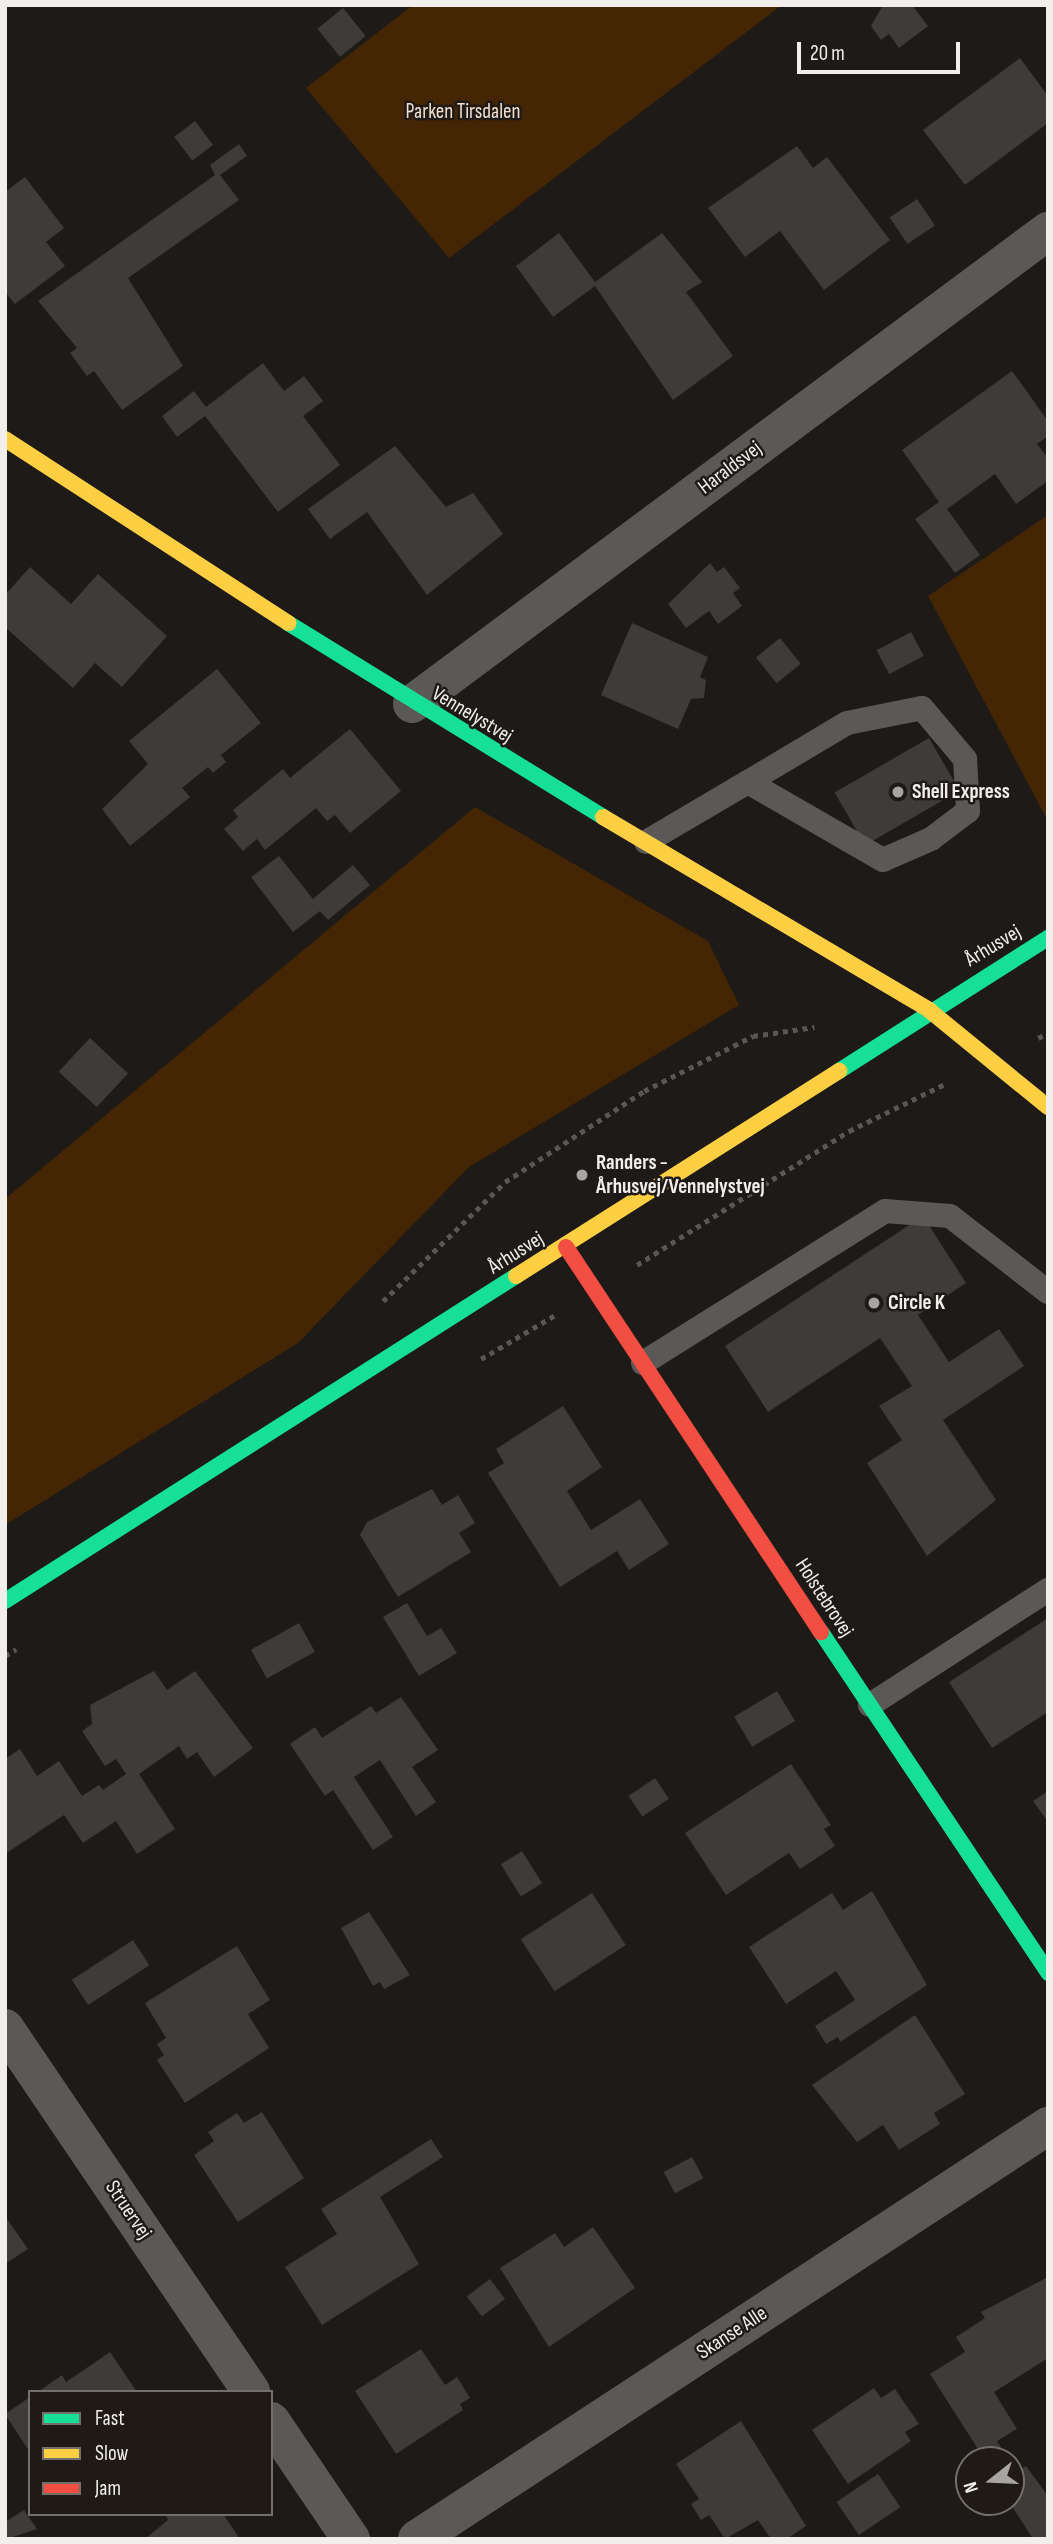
<!DOCTYPE html>
<html>
<head>
<meta charset="utf-8">
<style>
  body { margin:0 }
  #map { position:relative; width:1053px; height:2544px; overflow:hidden; background:#1d1a18; font-family:"Sofia Sans Condensed",sans-serif }
  div>[style] { position:absolute }
  [style*='--x'] { left:calc(var(--x)*1px); top:calc(var(--y)*1px); width:calc(var(--w)*1px); rotate:calc(var(--a)*1deg) }
  .green>* { inset:0; background:#442504 }
  .building>* { inset:0; background:#3e3b39; transform-origin:0 0 }
  .path>* { height:4.5px; margin-top:-2.25px; transform-origin:0; background:repeating-linear-gradient(90deg,#595755 0 5px,transparent 0 10px) }
  .lane>* { height:24px; margin:-12px; padding:0 12px; transform-origin:12px; border-radius:12px; background:#5b5958 }
  .street>* { height:38px; margin:-19px; padding:0 19px; transform-origin:19px; border-radius:19px; background:#5b5958 }
  .fast>* { height:16px; margin:-8px; padding:0 8px; transform-origin:8px; border-radius:8px; background:#16e098 }
  .slow>* { height:16px; margin:-8px; padding:0 8px; transform-origin:8px; border-radius:8px; background:#ffcf43 }
  .jam>* { height:16px; margin:-8px; padding:0 8px; transform-origin:8px; border-radius:8px; background:#f24e42 }
  .dots>* { width:19px; height:19px; translate:-50% -50%; box-sizing:border-box; border:4px solid #1f1a16; border-radius:50% }
  span { translate:-50% -50%; white-space:nowrap; text-align:center; line-height:1.15; -webkit-text-stroke:5px #1f1a16; paint-order:stroke }
  .park-label { font-size:21px; color:#f2dfcf }
  .street-label { font-size:21px; color:#f1eeeb }
  .poi-label { font-size:21px; color:#f1eeeb; font-weight:700 }
  .left { translate:0 -50%; text-align:left }
  .frame { position:absolute; inset:0; border:7px solid #f1eeeb; pointer-events:none }
  .legend { position:absolute; left:28px; top:2390px; width:245px; height:126px; box-sizing:border-box; background:#1f1a16; border:2px solid #736f6b; margin:0; padding:9px 12px; list-style:none; font-size:21px; color:#f1eeeb }
  .legend li { display:flex; align-items:center; gap:14px; height:35px }
  .legend b { width:35px; border:2px solid #736f6b }
  .north { position:absolute; left:955px; top:2446px; width:70px; height:70px; box-sizing:border-box; background:#1f1a16; border:2px solid #736f6b; border-radius:50%; rotate:252deg; font-size:19px; font-weight:700; line-height:28px; text-align:center; color:#f1eeeb }
  .north::after { content:''; display:block; margin:auto; width:24px; height:32px; background:#a7a4a1; clip-path:polygon(50% 0,100% 100%,50% 72%,0 100%) }
  .scale { position:absolute; left:797px; top:42px; width:163px; height:32px; box-sizing:border-box; border:4px solid #f1eeeb; border-top:0; padding-left:9px; font-size:21px; line-height:24px; white-space:nowrap; color:#f1eeeb; -webkit-text-stroke:5px #1f1a16; paint-order:stroke }
</style>
</head>
<body>
<div id="map">
  <div class="green">
    <i style="clip-path:polygon(413px 5px,782px 5px,449px 258px,306px 88px)"></i>
    <i style="clip-path:polygon(1048px 515px,1048px 821px,928px 596px)"></i>
    <i style="clip-path:polygon(475px 807px,708px 941px,739px 1005px,469px 1167px,298px 1343px,5px 1525px,5px 1199px)"></i>
  </div>
  <div class="building">
    <i style="clip-path:polygon(883px 5px,912px 5px,928px 26px,899px 48px,889px 34px,881px 40px,871px 26px)"></i>
    <i style="left:343px;top:8px;width:36px;height:33px;rotate:51deg"></i>
    <i style="clip-path:polygon(1020px 58px,1048px 96px,1048px 123px,965px 185px,923px 130px)"></i>
    <i style="left:195px;top:121px;width:30px;height:26px;rotate:53deg"></i>
    <i style="clip-path:polygon(239px 144px,247px 156px,220px 175px,239px 200px,128px 278px,183px 366px,122px 410px,94px 371px,87px 376px,70px 353px,77px 348px,38px 301px,215px 175px,210px 165px)"></i>
    <i style="clip-path:polygon(797px 146px,813px 168px,827px 157px,890px 240px,824px 290px,780px 231px,745px 257px,708px 208px)"></i>
    <i style="clip-path:polygon(25px 177px,64px 228px,46px 242px,65px 266px,15px 304px,5px 292px,5px 192px)"></i>
    <i style="left:917px;top:199px;width:32px;height:33px;rotate:56deg"></i>
    <i style="clip-path:polygon(559px 233px,595px 282px,662px 233px,702px 282px,686px 292px,733px 356px,673px 400px,595px 286px,553px 317px,516px 266px)"></i>
    <i style="clip-path:polygon(263px 363px,284px 391px,304px 376px,323px 401px,303px 416px,340px 465px,278px 512px,205px 416px,177px 437px,162px 416px,194px 391px,206px 407px)"></i>
    <i style="clip-path:polygon(1012px 371px,1048px 421px,1048px 436px,1037px 444px,1048px 458px,1048px 481px,1016px 504px,995px 474px,947px 509px,980px 555px,955px 573px,915px 519px,939px 502px,902px 450px)"></i>
    <i style="clip-path:polygon(395px 446px,446px 507px,473px 493px,503px 534px,427px 595px,367px 512px,330px 539px,308px 509px)"></i>
    <i style="clip-path:polygon(710px 563px,717px 572px,724px 567px,740px 588px,733px 593px,742px 606px,718px 624px,709px 611px,686px 628px,668px 604px)"></i>
    <i style="clip-path:polygon(30px 567px,71px 604px,98px 574px,167px 636px,122px 687px,95px 663px,73px 688px,5px 627px,5px 595px)"></i>
    <i style="clip-path:polygon(632px 623px,708px 657px,700px 677px,706px 680px,704px 698px,691px 699px,678px 729px,601px 695px)"></i>
    <i style="left:911px;top:632px;width:27px;height:39px;rotate:62deg"></i>
    <i style="left:780px;top:638px;width:33px;height:31px;rotate:51deg"></i>
    <i style="clip-path:polygon(217px 669px,261px 723px,221px 755px,226px 762px,213px 773px,208px 767px,182px 788px,190px 797px,130px 846px,102px 809px,148px 764px,129px 741px)"></i>
    <i style="clip-path:polygon(350px 729px,401px 791px,350px 833px,335px 815px,327px 821px,316px 808px,265px 850px,257px 839px,243px 851px,224px 829px,238px 817px,233px 810px,283px 769px,290px 778px)"></i>
    <i style="left:929px;top:738px;width:61px;height:109px;rotate:60deg"></i>
    <i style="clip-path:polygon(279px 856px,313px 899px,353px 865px,370px 885px,328px 920px,320px 911px,293px 932px,251px 877px)"></i>
    <i style="left:90px;top:1038px;width:52px;height:46px;rotate:43deg"></i>
    <i style="clip-path:polygon(923px 1216px,966px 1283px,918px 1315px,949px 1362px,999px 1329px,1024px 1366px,943px 1420px,996px 1500px,927px 1556px,867px 1463px,902px 1440px,879px 1406px,912px 1386px,880px 1338px,768px 1412px,725px 1346px)"></i>
    <i style="clip-path:polygon(563px 1406px,602px 1467px,567px 1491px,591px 1530px,640px 1499px,669px 1544px,629px 1570px,617px 1551px,560px 1587px,488px 1473px,504px 1463px,496px 1449px)"></i>
    <i style="clip-path:polygon(432px 1489px,442px 1505px,458px 1495px,475px 1523px,459px 1533px,471px 1552px,398px 1597px,360px 1535px,367px 1522px)"></i>
    <i style="clip-path:polygon(407px 1603px,427px 1636px,441px 1628px,457px 1653px,419px 1676px,383px 1617px)"></i>
    <i style="clip-path:polygon(1048px 1618px,1048px 1712px,992px 1748px,949px 1682px)"></i>
    <i style="left:299px;top:1623px;width:33px;height:55px;rotate:61deg"></i>
    <i style="clip-path:polygon(154px 1671px,167px 1690px,195px 1671px,253px 1748px,214px 1777px,197px 1752px,187px 1759px,179px 1746px,139px 1774px,175px 1829px,137px 1854px,116px 1821px,83px 1843px,64px 1815px,5px 1854px,5px 1759px,20px 1749px,37px 1776px,59px 1761px,82px 1796px,99px 1785px,103px 1790px,126px 1774px,116px 1759px,105px 1766px,82px 1731px,92px 1724px,90px 1705px)"></i>
    <i style="left:777px;top:1691px;width:35px;height:50px;rotate:59deg"></i>
    <i style="clip-path:polygon(401px 1697px,438px 1750px,412px 1767px,436px 1802px,416px 1816px,380px 1760px,354px 1777px,393px 1837px,373px 1850px,333px 1790px,325px 1796px,290px 1744px,315px 1727px,322px 1738px,371px 1706px,376px 1713px)"></i>
    <i style="clip-path:polygon(791px 1764px,831px 1825px,824px 1829px,835px 1846px,800px 1869px,789px 1853px,726px 1895px,685px 1833px)"></i>
    <i style="left:655px;top:1778px;width:25px;height:32px;rotate:56deg"></i>
    <i style="clip-path:polygon(1048px 1791px,1048px 1822px,1033px 1801px)"></i>
    <i style="left:522px;top:1851px;width:38px;height:25px;rotate:58deg"></i>
    <i style="clip-path:polygon(872px 1891px,927px 1985px,840px 2042px,838px 2037px,826px 2044px,815px 2026px,855px 2000px,836px 1971px,786px 2004px,749px 1947px,832px 1893px,843px 1910px)"></i>
    <i style="left:592px;top:1893px;width:62px;height:85px;rotate:57deg"></i>
    <i style="clip-path:polygon(369px 1912px,410px 1975px,384px 1989px,380px 1982px,373px 1986px,341px 1928px)"></i>
    <i style="left:133px;top:1940px;width:30px;height:73px;rotate:57deg"></i>
    <i style="clip-path:polygon(237px 1946px,270px 2000px,248px 2014px,269px 2048px,185px 2103px,157px 2060px,164px 2055px,157px 2044px,166px 2038px,145px 2003px)"></i>
    <i style="clip-path:polygon(915px 2015px,965px 2094px,934px 2113px,940px 2124px,899px 2150px,883px 2125px,857px 2142px,812px 2085px)"></i>
    <i style="clip-path:polygon(262px 2112px,304px 2178px,238px 2222px,194px 2155px,214px 2141px,208px 2132px,237px 2113px,244px 2123px)"></i>
    <i style="clip-path:polygon(431px 2139px,443px 2157px,380px 2197px,419px 2264px,322px 2325px,285px 2267px,337px 2234px,321px 2209px)"></i>
    <i style="left:692px;top:2157px;width:24px;height:32px;rotate:62deg"></i>
    <i style="clip-path:polygon(5px 2216px,28px 2249px,5px 2264px)"></i>
    <i style="clip-path:polygon(593px 2227px,635px 2288px,549px 2347px,500px 2268px,555px 2233px,564px 2247px)"></i>
    <i style="clip-path:polygon(1048px 2277px,1048px 2358px,994px 2392px,1017px 2429px,997px 2441px,1009px 2460px,985px 2460px,930px 2374px,965px 2352px,956px 2337px,985px 2318px,981px 2312px)"></i>
    <i style="left:490px;top:2279px;width:25px;height:29px;rotate:53deg"></i>
    <i style="clip-path:polygon(421px 2349px,445px 2385px,457px 2377px,470px 2398px,460px 2404px,463px 2410px,396px 2454px,355px 2391px)"></i>
    <i style="clip-path:polygon(110px 2352px,137px 2392px,38px 2392px,62px 2375px,66px 2382px)"></i>
    <i style="clip-path:polygon(874px 2388px,881px 2398px,895px 2389px,919px 2424px,905px 2432px,911px 2441px,848px 2484px,812px 2430px)"></i>
    <i style="clip-path:polygon(30px 2397px,30px 2447px,27px 2448px,5px 2414px)"></i>
    <i style="clip-path:polygon(741px 2421px,806px 2526px,787px 2539px,771px 2539px,758px 2520px,725px 2539px,709px 2515px,701px 2520px,691px 2504px,699px 2499px,676px 2464px)"></i>
    <i style="clip-path:polygon(1026px 2466px,1048px 2496px,1048px 2539px,1033px 2539px,1010px 2503px,1011px 2475px)"></i>
    <i style="left:878px;top:2474px;width:40px;height:50px;rotate:56deg"></i>
    <i style="clip-path:polygon(24px 2510px,37px 2529px,7px 2539px,5px 2522px)"></i>
    <i style="clip-path:polygon(165px 2514px,223px 2514px,240px 2539px,145px 2539px,168px 2520px)"></i>
  </div>
  <div class="path">
    <i style="--x:1038;--y:1038;--w:11;--a:-27"></i>
    <i style="--x:637;--y:1265;--w:251;--a:-32.3"></i>
    <i style="--x:849;--y:1131;--w:105;--a:-26.1"></i>
    <i style="--x:383;--y:1301;--w:170;--a:-44.3"></i>
    <i style="--x:505;--y:1182;--w:166;--a:-33.2"></i>
    <i style="--x:644;--y:1091;--w:122;--a:-26.8"></i>
    <i style="--x:753;--y:1036;--w:62;--a:-8.4"></i>
    <i style="--x:481;--y:1359;--w:86;--a:-30.7"></i>
    <i style="--x:5;--y:1656;--w:13;--a:-32"></i>
  </div>
  <div class="lane">
    <i style="--x:646;--y:842;--w:118;--a:-30.5"></i>
    <i style="--x:748;--y:782;--w:115;--a:-30.8"></i>
    <i style="--x:847;--y:723;--w:76;--a:-11.3"></i>
    <i style="--x:922;--y:708;--w:67;--a:49.9"></i>
    <i style="--x:965;--y:759;--w:52;--a:86.7"></i>
    <i style="--x:968;--y:811;--w:46;--a:142.9"></i>
    <i style="--x:931;--y:839;--w:52;--a:156.4"></i>
    <i style="--x:883;--y:860;--w:156;--a:-150"></i>
    <i style="--x:643;--y:1363;--w:286;--a:-32.1"></i>
    <i style="--x:885;--y:1211;--w:65;--a:4.4"></i>
    <i style="--x:950;--y:1216;--w:124;--a:37.8"></i>
    <i style="--x:870;--y:1705;--w:212;--a:-32.9"></i>
  </div>
  <div class="street">
    <i style="--x:412;--y:704;--w:793;--a:-36.64"></i>
    <i style="--x:5;--y:2028;--w:439;--a:55.9"></i>
    <i style="--x:271;--y:2421;--w:143;--a:55.9"></i>
    <i style="--x:417;--y:2539;--w:754;--a:-33.21"></i>
  </div>
  <div class="fast">
    <i style="--x:288;--y:623;--w:370;--a:31.6"></i>
    <i style="--x:839;--y:1071;--w:248;--a:-32.5"></i>
    <i style="--x:5;--y:1601;--w:606;--a:-32.46"></i>
    <i style="--x:821;--y:1632;--w:410;--a:56.3"></i>
  </div>
  <div class="slow">
    <i style="--x:5;--y:439;--w:338;--a:33"></i>
    <i style="--x:603;--y:817;--w:379;--a:30.6"></i>
    <i style="--x:929;--y:1010;--w:154;--a:39.2"></i>
    <i style="--x:516;--y:1276;--w:383;--a:-32.4"></i>
  </div>
  <div class="jam">
    <i style="--x:566;--y:1247;--w:462;--a:56.5"></i>
  </div>
  <div class="dots">
    <i style="left:898px;top:792px;background:#a7a4a1"></i>
    <i style="left:582px;top:1175px;background:#a7a4a1"></i>
    <i style="left:874px;top:1303px;background:#a7a4a1"></i>
  </div>
  <div class="park-label">
    <span style="left:463px;top:112px">Parken Tirsdalen</span>
  </div>
  <div class="street-label">
    <span style="left:730px;top:468px;rotate:-37deg">Haraldsvej</span>
    <span style="left:472px;top:715px;rotate:31deg">Vennelystvej</span>
    <span style="left:993px;top:946px;rotate:-31deg">Århusvej</span>
    <span style="left:516px;top:1253px;rotate:-32deg">Århusvej</span>
    <span style="left:824px;top:1598px;rotate:57deg">Holstebrovej</span>
    <span style="left:128px;top:2210px;rotate:56deg">Struervej</span>
    <span style="left:732px;top:2333px;rotate:-33deg">Skanse Alle</span>
  </div>
  <div class="poi-label">
    <span class="left" style="left:912px;top:792px">Shell Express</span>
    <span class="left" style="left:596px;top:1175px">Randers -<br>Århusvej/Vennelystvej</span>
    <span class="left" style="left:888px;top:1303px">Circle K</span>
  </div>
  <div class="frame"></div>
  <ul class="legend">
  <li><b style="height:9px;background:#16e098"></b>Fast</li>
  <li><b style="height:9px;background:#ffcf43"></b>Slow</li>
  <li><b style="height:9px;background:#f24e42"></b>Jam</li>
  </ul>
  <div class="north">N</div>
  <div class="scale">20 m</div>
</div>
</body>
</html>
